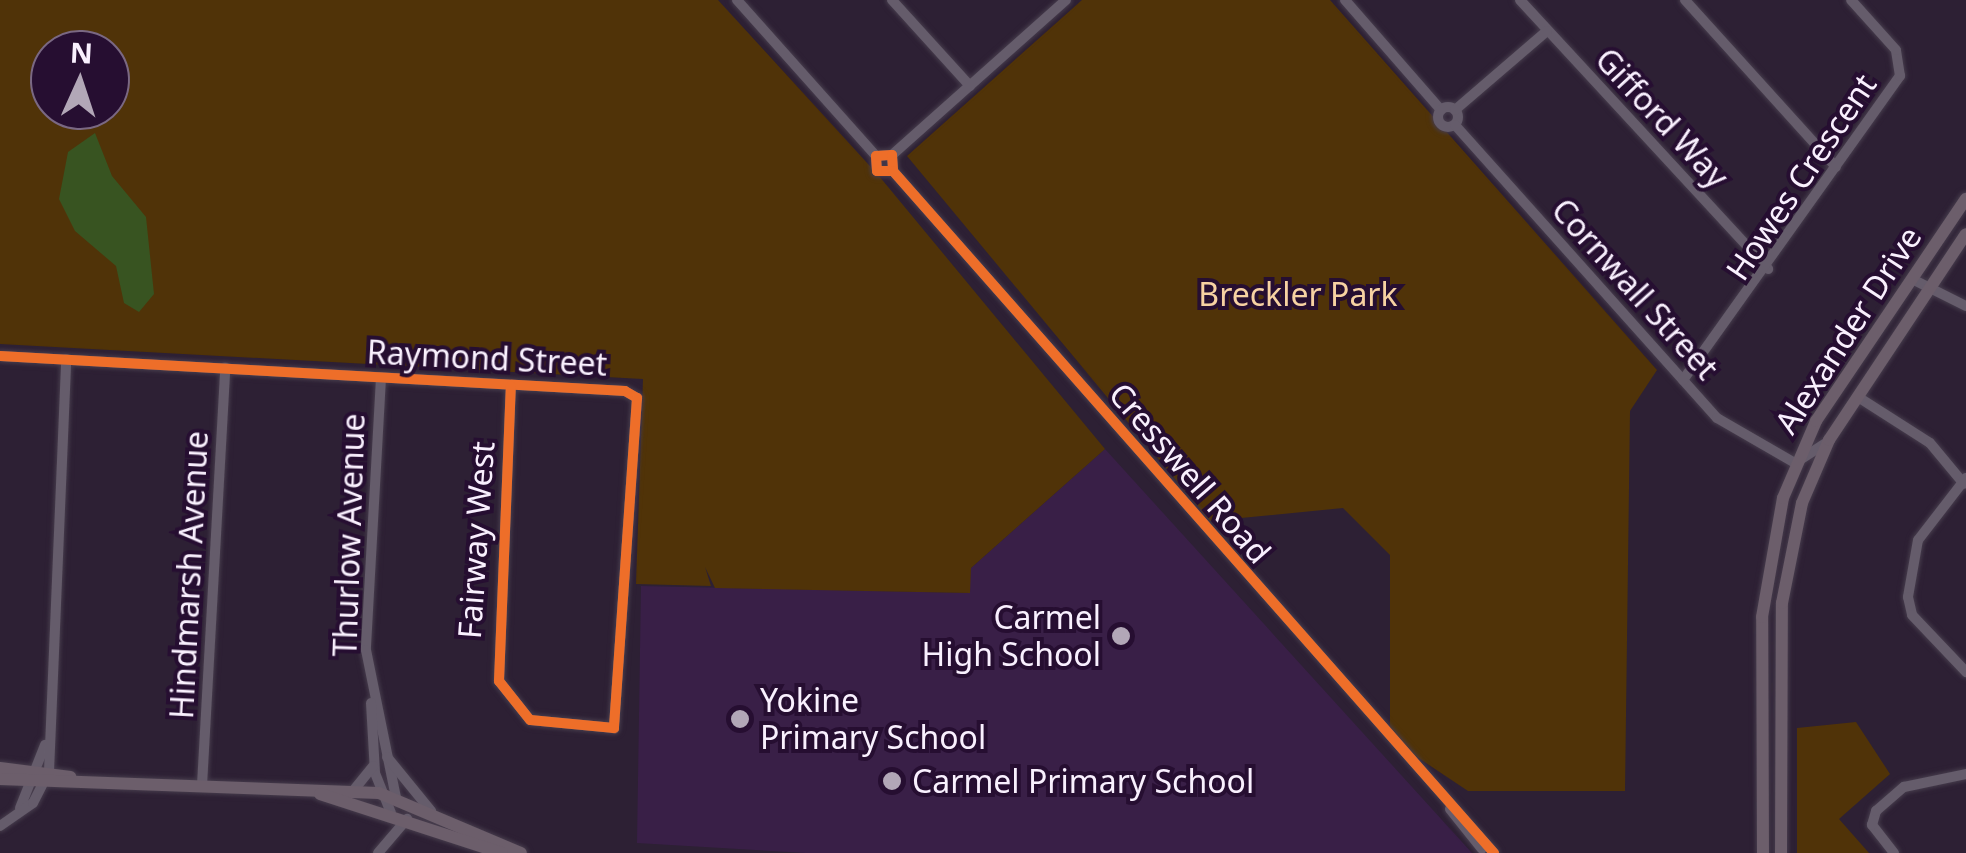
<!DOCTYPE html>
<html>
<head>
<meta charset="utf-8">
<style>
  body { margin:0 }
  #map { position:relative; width:1966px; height:853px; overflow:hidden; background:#2d2034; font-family:"Noto Sans",sans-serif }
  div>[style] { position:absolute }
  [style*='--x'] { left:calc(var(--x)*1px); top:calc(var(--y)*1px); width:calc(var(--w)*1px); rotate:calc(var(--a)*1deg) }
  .built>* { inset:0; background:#391f47 }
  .green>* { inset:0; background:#503308 }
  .water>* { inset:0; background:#385421 }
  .roads { filter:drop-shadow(0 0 2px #463c4c) drop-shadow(0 0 2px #463c4c) }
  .minor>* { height:10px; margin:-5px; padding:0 5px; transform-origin:5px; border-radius:5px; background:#655c6b }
  .minor>.ring { margin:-5px; padding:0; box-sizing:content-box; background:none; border:10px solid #655c6b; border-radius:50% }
  .major>* { height:12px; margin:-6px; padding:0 6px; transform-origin:6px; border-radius:6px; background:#6c5e6b }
  .cycleway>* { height:10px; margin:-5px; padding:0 5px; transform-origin:5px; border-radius:5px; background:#ee6e29 }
  .dots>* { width:28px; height:28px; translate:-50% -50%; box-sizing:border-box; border:5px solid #260e31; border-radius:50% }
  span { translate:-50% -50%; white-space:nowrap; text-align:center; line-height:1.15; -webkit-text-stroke:8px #260e31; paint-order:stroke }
  .street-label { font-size:32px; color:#f9f0fe }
  .park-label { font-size:32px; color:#f7d2a2 }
  .poi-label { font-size:32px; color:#f9f0fe }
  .right { translate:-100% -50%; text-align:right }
  .left { translate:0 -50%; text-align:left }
  .north { position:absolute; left:30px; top:30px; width:100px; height:100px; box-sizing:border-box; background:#260e31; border:2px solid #7a6883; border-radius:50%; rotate:3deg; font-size:28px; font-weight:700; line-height:40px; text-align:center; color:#f9f0fe }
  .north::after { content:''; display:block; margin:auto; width:35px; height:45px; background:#b2a7b7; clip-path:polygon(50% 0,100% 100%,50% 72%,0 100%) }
</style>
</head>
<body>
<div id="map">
  <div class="built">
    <i style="clip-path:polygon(1105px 449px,1472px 853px,806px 853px,637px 843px,641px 586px,969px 593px,971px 568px)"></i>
  </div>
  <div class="green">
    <i style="clip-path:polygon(evenodd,0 0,718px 0,879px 176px,1105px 449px,971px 568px,970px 593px,715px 588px,705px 567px,711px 586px,636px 584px,643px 379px,0 344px,0 0,50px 50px,110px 50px,110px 110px,50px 110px,50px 50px)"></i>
    <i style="clip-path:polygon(1082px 0,1330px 0,1657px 370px,1630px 411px,1625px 791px,1468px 791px,1390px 739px,1390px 555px,1343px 508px,1210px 521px,907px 156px)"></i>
    <i style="clip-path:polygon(1856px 722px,1890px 774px,1839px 819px,1869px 853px,1797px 853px,1797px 728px)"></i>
  </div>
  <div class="water">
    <i style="clip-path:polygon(95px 133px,112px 176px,146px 217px,154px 294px,139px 312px,124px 303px,116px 266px,75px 231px,59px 199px,68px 152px)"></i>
  </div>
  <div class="roads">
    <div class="minor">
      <i style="--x:737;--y:0;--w:209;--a:48.3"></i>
      <i style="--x:892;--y:0;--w:116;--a:47.8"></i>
      <i style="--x:1345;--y:0;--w:146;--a:48.9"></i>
      <i style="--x:1520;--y:0;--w:366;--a:47.3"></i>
      <i style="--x:1685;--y:0;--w:225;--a:47.9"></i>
      <i class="ring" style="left:1438px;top:107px;width:10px;height:10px"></i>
      <i style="--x:1455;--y:110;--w:121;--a:-40.7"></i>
      <i style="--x:1455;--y:125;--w:393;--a:48.2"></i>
      <i style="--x:1717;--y:418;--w:90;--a:30"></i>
      <i style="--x:1795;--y:463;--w:35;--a:-33"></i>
      <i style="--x:892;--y:155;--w:233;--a:-41.7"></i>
      <i style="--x:893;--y:171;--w:16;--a:180"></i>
      <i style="--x:877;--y:171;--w:15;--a:-94"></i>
      <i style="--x:876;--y:156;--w:16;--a:-4"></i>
      <i style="--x:892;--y:155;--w:16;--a:86"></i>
      <i style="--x:893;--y:171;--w:909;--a:48.61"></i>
      <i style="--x:1912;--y:279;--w:60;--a:26.6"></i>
      <i style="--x:0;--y:356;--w:626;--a:3.21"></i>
      <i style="--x:625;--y:391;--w:14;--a:30"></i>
      <i style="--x:637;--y:398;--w:331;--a:94"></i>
      <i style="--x:614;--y:728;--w:84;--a:-174.6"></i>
      <i style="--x:530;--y:720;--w:50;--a:-128.5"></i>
      <i style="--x:499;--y:681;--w:295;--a:-87.7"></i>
      <i style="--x:381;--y:378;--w:272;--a:93.2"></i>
      <i style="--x:366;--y:650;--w:151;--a:78.5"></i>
      <i style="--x:1683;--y:380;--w:374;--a:-54.5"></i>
      <i style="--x:1900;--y:76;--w:26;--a:-99"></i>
      <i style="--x:1896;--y:50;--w:67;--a:-132"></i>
      <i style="--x:1858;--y:397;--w:85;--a:32.6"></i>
      <i style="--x:1930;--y:443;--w:53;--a:50.3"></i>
      <i style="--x:1966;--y:478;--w:78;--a:127.7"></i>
      <i style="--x:1918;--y:540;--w:58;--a:100"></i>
      <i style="--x:1908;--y:597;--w:18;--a:77"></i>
      <i style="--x:1912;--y:615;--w:79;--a:46.5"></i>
      <i style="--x:371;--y:703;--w:70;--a:86.7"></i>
      <i style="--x:375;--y:773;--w:43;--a:68.2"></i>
      <i style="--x:387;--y:757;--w:70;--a:50.8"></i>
      <i style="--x:202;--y:785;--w:418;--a:-86.8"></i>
      <i style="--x:353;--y:791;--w:32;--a:-51"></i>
      <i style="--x:20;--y:808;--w:68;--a:-68.4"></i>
      <i style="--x:1450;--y:809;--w:51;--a:51.3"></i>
      <i style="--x:0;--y:826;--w:40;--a:-34.9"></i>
      <i style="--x:33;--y:803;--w:36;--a:-63"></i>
      <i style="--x:49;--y:771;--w:412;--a:-87.6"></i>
      <i style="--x:378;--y:853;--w:45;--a:-49.5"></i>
      <i style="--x:1894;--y:853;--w:36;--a:-128"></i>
      <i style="--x:1872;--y:825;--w:15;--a:-74"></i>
      <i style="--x:1876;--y:811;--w:37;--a:-41"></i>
      <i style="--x:1904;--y:787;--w:63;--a:-11.8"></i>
    </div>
    <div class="major">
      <i style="--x:0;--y:768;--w:71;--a:7.3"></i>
      <i style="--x:0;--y:779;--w:379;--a:2.1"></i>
      <i style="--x:379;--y:793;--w:154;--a:22.9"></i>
      <i style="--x:320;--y:794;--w:191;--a:18"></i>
      <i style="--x:1763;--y:853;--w:236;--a:-90.2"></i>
      <i style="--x:1762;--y:617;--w:121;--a:-80"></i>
      <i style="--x:1783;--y:498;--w:84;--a:-66.8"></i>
      <i style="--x:1816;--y:421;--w:268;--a:-56"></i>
      <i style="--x:1781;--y:853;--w:250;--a:-89.8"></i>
      <i style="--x:1782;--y:603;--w:102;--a:-78.7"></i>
      <i style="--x:1802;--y:503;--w:69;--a:-66.8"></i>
      <i style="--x:1829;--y:440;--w:247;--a:-56.4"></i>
    </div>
  </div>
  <div class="cycleway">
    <i style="--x:893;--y:171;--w:16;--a:180"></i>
    <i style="--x:877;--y:171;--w:15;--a:-94"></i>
    <i style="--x:876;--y:156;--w:16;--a:-4"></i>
    <i style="--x:892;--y:155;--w:16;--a:86"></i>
    <i style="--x:893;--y:171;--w:909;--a:48.61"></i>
    <i style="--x:0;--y:356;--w:626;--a:3.21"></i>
    <i style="--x:625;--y:391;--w:14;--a:30"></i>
    <i style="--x:637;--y:398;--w:331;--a:94"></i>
    <i style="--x:614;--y:728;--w:84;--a:-174.6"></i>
    <i style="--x:530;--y:720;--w:50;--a:-128.5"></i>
    <i style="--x:499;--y:681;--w:295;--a:-87.7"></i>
  </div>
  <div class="dots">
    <i style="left:1121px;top:636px;background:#b2a7b7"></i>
    <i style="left:740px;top:719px;background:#b2a7b7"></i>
    <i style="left:892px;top:781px;background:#b2a7b7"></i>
  </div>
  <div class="street-label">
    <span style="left:1662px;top:118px;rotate:47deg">Gifford Way</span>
    <span style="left:1801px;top:177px;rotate:-56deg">Howes Crescent</span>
    <span style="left:1635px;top:289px;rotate:48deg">Cornwall Street</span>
    <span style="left:1848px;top:330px;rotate:-57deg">Alexander Drive</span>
    <span style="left:487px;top:358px;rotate:3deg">Raymond Street</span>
    <span style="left:1190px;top:473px;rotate:49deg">Cresswell Road</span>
    <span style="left:349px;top:535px;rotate:-88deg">Thurlow Avenue</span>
    <span style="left:476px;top:540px;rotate:-86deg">Fairway West</span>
    <span style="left:189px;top:575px;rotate:-87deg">Hindmarsh Avenue</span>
  </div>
  <div class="park-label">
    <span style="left:1298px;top:294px">Breckler Park</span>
  </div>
  <div class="poi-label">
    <span class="right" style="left:1101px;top:636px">Carmel<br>High School</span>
    <span class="left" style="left:760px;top:719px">Yokine<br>Primary School</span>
    <span class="left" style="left:912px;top:781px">Carmel Primary School</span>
  </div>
  <div class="north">N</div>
</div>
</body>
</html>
